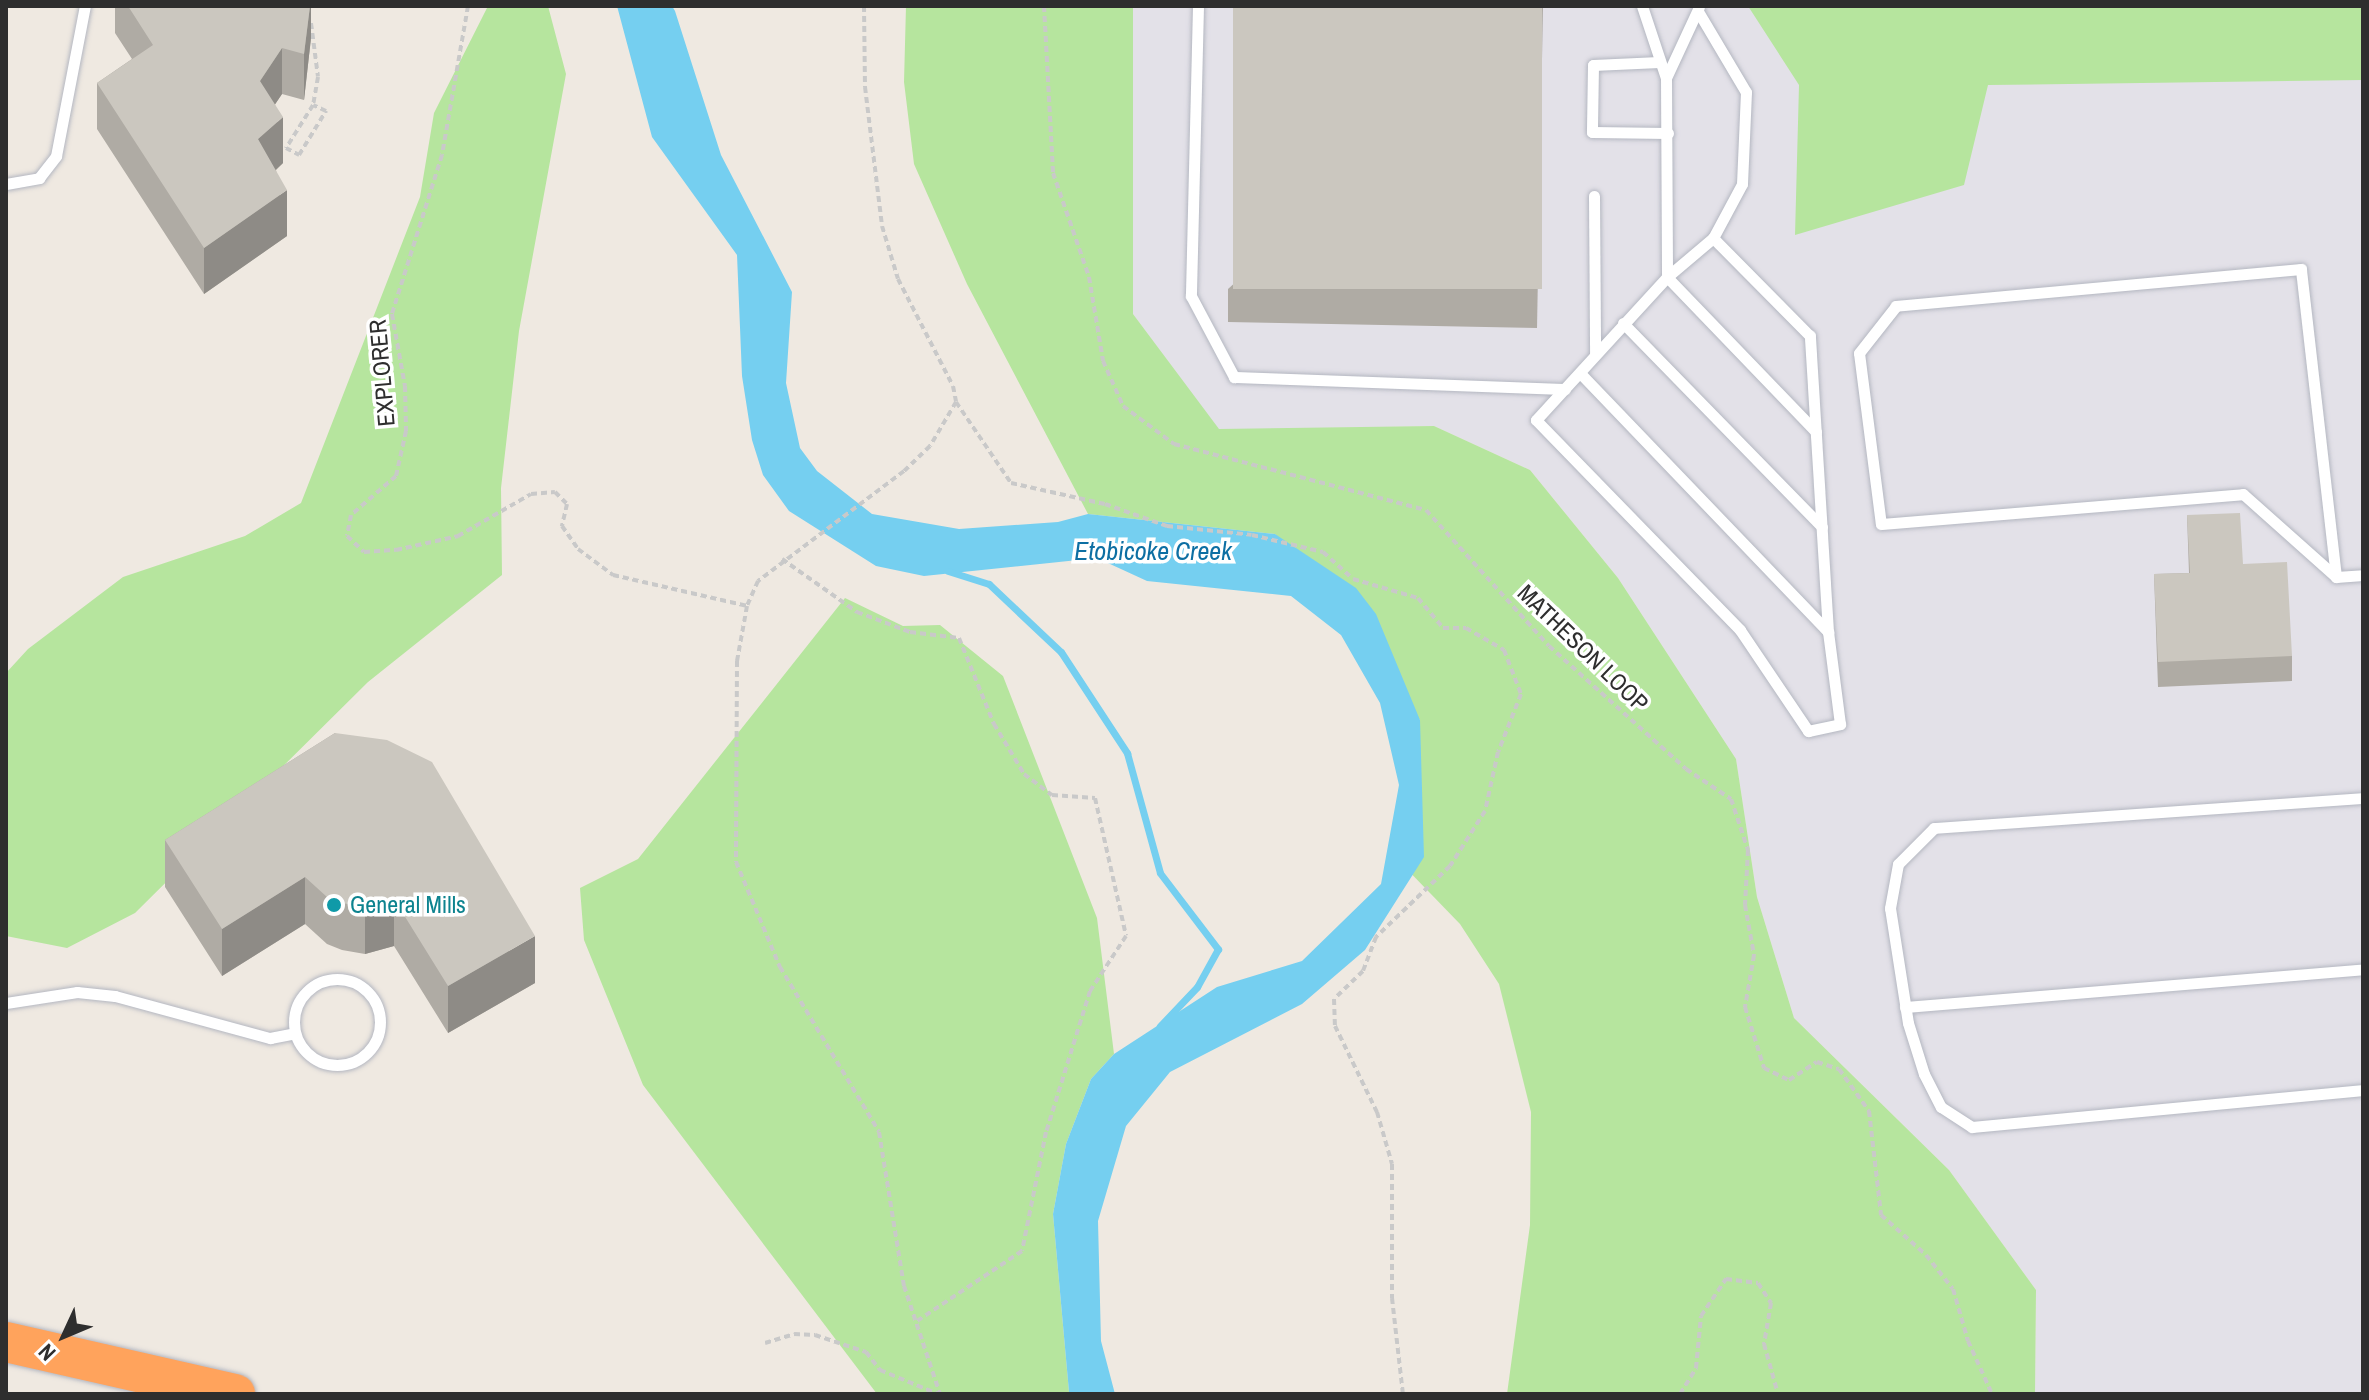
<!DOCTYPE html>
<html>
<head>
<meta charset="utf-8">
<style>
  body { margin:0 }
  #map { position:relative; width:2369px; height:1400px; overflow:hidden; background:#efe9e1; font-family:"Archivo Narrow",sans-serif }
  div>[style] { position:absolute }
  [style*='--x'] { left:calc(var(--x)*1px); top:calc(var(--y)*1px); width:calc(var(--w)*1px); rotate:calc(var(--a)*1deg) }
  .industrial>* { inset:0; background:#e3e1e8 }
  .green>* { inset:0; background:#b6e59e }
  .water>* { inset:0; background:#75cff0 }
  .stream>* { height:7px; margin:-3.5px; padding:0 3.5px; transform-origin:3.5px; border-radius:3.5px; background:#75cff0 }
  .path>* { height:4px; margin-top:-2px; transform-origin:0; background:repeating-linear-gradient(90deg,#c9c9c9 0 6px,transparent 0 10px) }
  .roads { filter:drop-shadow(0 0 2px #b4b7c1) drop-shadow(0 0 2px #b4b7c1) }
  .service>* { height:11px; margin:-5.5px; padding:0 5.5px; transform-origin:5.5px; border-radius:5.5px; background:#fff }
  .service>.ring { margin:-5.5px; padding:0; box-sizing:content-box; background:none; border:11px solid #fff; border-radius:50% }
  .motorway>* { height:40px; margin:-20px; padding:0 20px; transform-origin:20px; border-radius:20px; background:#ffa35c }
  .wall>* { inset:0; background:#afaba4 }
  .shaded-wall>* { inset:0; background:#8e8b86 }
  .building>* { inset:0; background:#cbc7bf; transform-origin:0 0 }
  .dots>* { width:22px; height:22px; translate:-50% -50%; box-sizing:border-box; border:4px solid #fff; border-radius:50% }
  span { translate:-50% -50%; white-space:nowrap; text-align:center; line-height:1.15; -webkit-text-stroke:7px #fff; paint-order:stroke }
  .street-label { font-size:24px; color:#2e2e2e }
  .culture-label { font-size:24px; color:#0d838f }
  .left { translate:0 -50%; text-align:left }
  .water-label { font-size:26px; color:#0d6fa3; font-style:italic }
  .frame { position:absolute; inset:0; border:8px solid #2e2e2e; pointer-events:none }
  .north { position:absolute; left:24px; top:1296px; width:80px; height:80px; -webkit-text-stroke:6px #fff; paint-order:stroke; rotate:226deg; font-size:22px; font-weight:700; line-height:32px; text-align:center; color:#2e2e2e }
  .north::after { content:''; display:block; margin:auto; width:28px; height:36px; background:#2e2e2e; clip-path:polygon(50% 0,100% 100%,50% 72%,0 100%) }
</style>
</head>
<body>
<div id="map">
  <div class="industrial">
    <i style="clip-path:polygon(1133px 6px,2363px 6px,2363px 1394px,2035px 1394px,2036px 1290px,1949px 1170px,1794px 1018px,1757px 897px,1736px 759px,1618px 578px,1530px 470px,1434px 426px,1219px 430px,1133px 314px)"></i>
  </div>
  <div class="green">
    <i style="clip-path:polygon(488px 6px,548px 6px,566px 74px,519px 331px,501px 488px,502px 575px,368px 682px,135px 913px,67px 948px,6px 936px,6px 673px,28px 649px,123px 577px,245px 536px,301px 503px,420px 197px,434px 113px)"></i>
    <i style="clip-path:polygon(906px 6px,1133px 6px,1133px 314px,1219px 429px,1434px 426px,1530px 470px,1618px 578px,1736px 759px,1757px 897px,1794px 1018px,1949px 1170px,2036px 1290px,2035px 1394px,1507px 1394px,1530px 1225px,1531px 1112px,1499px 984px,1460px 924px,1398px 860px,1420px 720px,1275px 534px,1088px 514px,967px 284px,914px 164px,904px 82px)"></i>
    <i style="clip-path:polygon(1748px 6px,2363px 6px,2363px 80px,1988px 85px,1964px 185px,1795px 235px,1799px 85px)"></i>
    <i style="clip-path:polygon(845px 598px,903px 626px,940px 625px,1003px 676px,1097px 918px,1114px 1054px,1091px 1079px,1066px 1144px,1053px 1214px,1069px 1392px,1064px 1394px,877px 1394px,643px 1085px,584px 940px,580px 888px,638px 859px)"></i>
  </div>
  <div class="water">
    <i style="clip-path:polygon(617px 6px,672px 6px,675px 11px,721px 155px,792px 292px,786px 383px,800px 448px,817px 471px,872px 514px,959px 529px,1058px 522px,1088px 514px,1275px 534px,1356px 588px,1376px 614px,1420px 720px,1424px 857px,1365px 950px,1302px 1004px,1170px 1072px,1126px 1126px,1098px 1221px,1101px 1341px,1115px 1394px,1069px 1392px,1053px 1214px,1066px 1144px,1091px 1079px,1114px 1054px,1217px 987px,1302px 961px,1381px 884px,1399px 785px,1380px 703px,1341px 635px,1291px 596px,1147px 581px,1097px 558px,924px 576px,876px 566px,789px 511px,763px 475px,752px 440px,742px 376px,737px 255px,652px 137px)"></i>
  </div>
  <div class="stream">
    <i style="--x:948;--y:571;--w:43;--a:17.6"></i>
    <i style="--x:989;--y:584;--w:99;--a:43.4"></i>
    <i style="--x:1061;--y:652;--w:121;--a:56.8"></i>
    <i style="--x:1127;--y:753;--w:124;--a:74.6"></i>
    <i style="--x:1160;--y:873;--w:96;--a:52.7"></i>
    <i style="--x:1218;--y:949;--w:43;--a:118.9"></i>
    <i style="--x:1197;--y:987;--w:54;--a:133.5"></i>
  </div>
  <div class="path">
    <i style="--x:468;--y:6;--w:151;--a:99.9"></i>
    <i style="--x:442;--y:155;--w:167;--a:107.5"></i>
    <i style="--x:392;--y:314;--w:73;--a:79.8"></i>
    <i style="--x:405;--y:386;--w:45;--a:88.7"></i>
    <i style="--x:406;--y:431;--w:46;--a:102.5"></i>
    <i style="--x:396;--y:476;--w:60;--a:139.1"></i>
    <i style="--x:351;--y:515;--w:21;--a:101"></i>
    <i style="--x:347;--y:536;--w:23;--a:43"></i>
    <i style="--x:364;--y:552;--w:32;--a:-4"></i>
    <i style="--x:396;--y:550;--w:64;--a:-12.7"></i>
    <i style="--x:458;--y:536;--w:84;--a:-29.9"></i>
    <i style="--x:531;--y:494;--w:24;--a:-5"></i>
    <i style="--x:555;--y:492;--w:17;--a:45"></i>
    <i style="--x:567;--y:504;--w:23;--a:103"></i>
    <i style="--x:562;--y:526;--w:28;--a:55"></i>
    <i style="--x:578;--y:549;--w:44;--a:36.6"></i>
    <i style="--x:613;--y:575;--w:138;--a:13"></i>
    <i style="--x:864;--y:6;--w:81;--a:89.3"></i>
    <i style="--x:865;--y:87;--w:140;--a:83"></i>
    <i style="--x:882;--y:226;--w:55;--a:73.2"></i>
    <i style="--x:898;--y:279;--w:120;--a:62.8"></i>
    <i style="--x:953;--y:386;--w:16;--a:79"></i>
    <i style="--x:956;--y:402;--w:51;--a:120.6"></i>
    <i style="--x:930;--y:446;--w:36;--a:136"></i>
    <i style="--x:904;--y:471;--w:183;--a:143"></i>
    <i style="--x:758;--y:581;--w:27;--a:114"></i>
    <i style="--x:747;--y:606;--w:56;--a:100.3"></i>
    <i style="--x:737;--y:661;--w:201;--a:90.3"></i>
    <i style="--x:736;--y:862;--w:114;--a:67.3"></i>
    <i style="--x:780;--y:967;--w:192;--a:59"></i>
    <i style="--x:879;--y:1132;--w:156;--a:80.8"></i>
    <i style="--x:904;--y:1286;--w:114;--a:71.6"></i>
    <i style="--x:1044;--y:6;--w:167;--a:86.9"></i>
    <i style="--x:1053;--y:173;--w:110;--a:70.9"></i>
    <i style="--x:1089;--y:277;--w:85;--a:80.5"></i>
    <i style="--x:1103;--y:361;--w:49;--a:66"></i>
    <i style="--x:1123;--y:406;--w:64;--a:36.7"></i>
    <i style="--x:1174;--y:444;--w:260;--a:14.7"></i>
    <i style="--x:1426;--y:510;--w:183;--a:47.9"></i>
    <i style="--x:1549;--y:646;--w:184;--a:41.9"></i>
    <i style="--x:1686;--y:769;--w:54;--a:33.7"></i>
    <i style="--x:1731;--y:799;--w:54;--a:71.6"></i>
    <i style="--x:1748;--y:850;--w:55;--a:93.1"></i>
    <i style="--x:1745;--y:905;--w:51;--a:79.8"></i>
    <i style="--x:1754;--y:955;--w:53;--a:99.8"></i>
    <i style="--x:1745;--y:1007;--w:64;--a:72.7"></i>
    <i style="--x:1764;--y:1068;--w:28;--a:26"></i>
    <i style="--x:1789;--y:1080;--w:33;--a:-33"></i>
    <i style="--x:1817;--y:1062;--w:23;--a:18"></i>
    <i style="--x:1839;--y:1069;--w:52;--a:54.5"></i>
    <i style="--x:1869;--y:1111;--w:105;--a:83.4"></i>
    <i style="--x:1881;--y:1215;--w:60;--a:41.6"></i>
    <i style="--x:1926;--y:1255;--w:43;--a:51.5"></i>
    <i style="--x:1953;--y:1289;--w:54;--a:73.9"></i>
    <i style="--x:1968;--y:1341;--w:58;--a:65.6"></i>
    <i style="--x:311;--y:23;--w:54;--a:82.6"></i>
    <i style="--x:318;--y:77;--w:28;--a:100"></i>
    <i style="--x:313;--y:105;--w:51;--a:122.1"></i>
    <i style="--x:286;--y:148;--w:15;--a:28"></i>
    <i style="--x:299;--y:155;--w:52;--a:-58.5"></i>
    <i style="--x:326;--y:111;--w:14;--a:-155"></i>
    <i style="--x:956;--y:402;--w:98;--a:55.8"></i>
    <i style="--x:1011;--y:483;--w:96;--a:12.6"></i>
    <i style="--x:1105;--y:504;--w:66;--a:19.5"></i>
    <i style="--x:1167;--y:526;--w:85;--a:6"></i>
    <i style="--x:1252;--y:535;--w:73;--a:13.5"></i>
    <i style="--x:1323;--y:552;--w:40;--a:42"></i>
    <i style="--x:1353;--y:579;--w:68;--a:16.3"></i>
    <i style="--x:1418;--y:598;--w:39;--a:50"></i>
    <i style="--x:1443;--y:628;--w:23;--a:0"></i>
    <i style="--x:1466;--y:628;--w:44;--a:30.1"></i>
    <i style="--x:1504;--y:650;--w:47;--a:68.9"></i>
    <i style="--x:1521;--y:694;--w:62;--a:111.6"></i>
    <i style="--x:1498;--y:752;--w:60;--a:102.4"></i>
    <i style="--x:1485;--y:811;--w:65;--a:122.5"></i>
    <i style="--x:1450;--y:866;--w:103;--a:136.2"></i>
    <i style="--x:1376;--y:937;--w:36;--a:111"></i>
    <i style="--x:1363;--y:971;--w:40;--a:136"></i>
    <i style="--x:1334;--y:999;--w:27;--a:88"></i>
    <i style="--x:1335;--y:1026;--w:96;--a:64"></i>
    <i style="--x:1377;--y:1112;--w:54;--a:73.9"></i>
    <i style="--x:1392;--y:1164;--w:134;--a:90"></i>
    <i style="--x:1392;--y:1298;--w:97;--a:83.5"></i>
    <i style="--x:782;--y:559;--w:92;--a:35.2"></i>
    <i style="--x:857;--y:612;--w:57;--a:20.7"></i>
    <i style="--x:910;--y:632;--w:49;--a:7"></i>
    <i style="--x:959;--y:638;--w:93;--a:67.9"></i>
    <i style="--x:994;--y:724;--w:58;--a:59"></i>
    <i style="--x:1024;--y:774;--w:35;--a:37"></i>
    <i style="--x:1052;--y:795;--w:43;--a:4"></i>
    <i style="--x:1095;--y:798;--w:141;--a:77.3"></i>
    <i style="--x:1126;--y:936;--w:66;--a:123.2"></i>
    <i style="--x:1090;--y:991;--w:148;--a:107.3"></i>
    <i style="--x:1046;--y:1132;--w:121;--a:101.4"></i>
    <i style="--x:1022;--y:1251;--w:126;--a:146.3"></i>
    <i style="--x:765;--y:1343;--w:30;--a:-17"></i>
    <i style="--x:794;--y:1334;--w:21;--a:3"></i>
    <i style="--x:815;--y:1335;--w:54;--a:18.4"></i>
    <i style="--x:866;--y:1352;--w:23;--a:52"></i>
    <i style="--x:880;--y:1370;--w:63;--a:22.5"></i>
    <i style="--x:1680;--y:1394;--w:31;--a:-58"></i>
    <i style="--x:1696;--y:1368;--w:52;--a:-84.5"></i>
    <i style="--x:1701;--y:1316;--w:45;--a:-56"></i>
    <i style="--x:1726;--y:1279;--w:32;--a:7"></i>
    <i style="--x:1758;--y:1283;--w:24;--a:57"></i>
    <i style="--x:1771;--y:1303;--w:42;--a:99.7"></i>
    <i style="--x:1764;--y:1344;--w:52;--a:74.4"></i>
  </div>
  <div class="roads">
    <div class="service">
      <i style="--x:1198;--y:6;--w:290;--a:91.4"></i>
      <i style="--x:1191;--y:296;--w:92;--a:62"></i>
      <i style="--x:1234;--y:377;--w:331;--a:2.1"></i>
      <i style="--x:1642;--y:6;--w:76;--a:71.6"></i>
      <i style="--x:1666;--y:78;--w:199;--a:89.7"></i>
      <i style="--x:1667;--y:277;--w:194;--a:132.5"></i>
      <i style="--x:1536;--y:420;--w:293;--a:45.8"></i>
      <i style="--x:1740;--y:630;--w:122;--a:56"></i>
      <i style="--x:1808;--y:731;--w:33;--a:-12"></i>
      <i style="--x:1840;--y:724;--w:93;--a:-97.4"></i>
      <i style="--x:1828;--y:632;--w:297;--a:-93.5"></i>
      <i style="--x:1810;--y:336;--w:138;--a:-134.7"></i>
      <i style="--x:1713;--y:238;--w:60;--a:139.7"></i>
      <i style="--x:1699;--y:13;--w:92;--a:59.3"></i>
      <i style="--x:1746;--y:92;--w:92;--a:92.5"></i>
      <i style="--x:1742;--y:184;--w:61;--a:118.2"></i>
      <i style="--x:1659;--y:62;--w:66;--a:177.4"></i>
      <i style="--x:1593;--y:65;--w:67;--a:90.9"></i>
      <i style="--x:1592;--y:132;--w:76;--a:0.8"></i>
      <i style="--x:1666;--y:78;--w:78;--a:-65.1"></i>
      <i style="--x:6;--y:184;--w:34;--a:-10"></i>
      <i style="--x:39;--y:178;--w:28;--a:-52"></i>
      <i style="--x:56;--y:156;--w:153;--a:-79.1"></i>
      <i style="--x:1594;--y:196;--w:158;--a:89.6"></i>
      <i style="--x:1667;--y:277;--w:215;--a:46.1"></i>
      <i style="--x:1623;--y:323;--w:285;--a:45.7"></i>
      <i style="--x:1580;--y:373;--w:359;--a:46.2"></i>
      <i style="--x:2336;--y:577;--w:310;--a:-96.5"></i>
      <i style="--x:2301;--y:269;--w:407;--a:174.8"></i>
      <i style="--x:1896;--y:306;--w:60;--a:128.2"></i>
      <i style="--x:1859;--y:353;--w:172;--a:82.7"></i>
      <i style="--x:1881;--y:524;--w:363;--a:-4.7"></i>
      <i style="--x:2243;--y:494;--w:125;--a:41.7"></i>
      <i style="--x:2336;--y:577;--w:27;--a:-4"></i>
      <i style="--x:2363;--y:798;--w:430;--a:176"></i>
      <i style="--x:1934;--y:828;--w:51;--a:135"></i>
      <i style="--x:1898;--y:864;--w:45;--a:100.3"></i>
      <i style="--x:1890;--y:908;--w:116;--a:81.1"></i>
      <i style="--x:1908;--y:1023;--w:53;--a:72.6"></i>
      <i style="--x:1924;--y:1074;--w:37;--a:63"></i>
      <i style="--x:1941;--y:1107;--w:37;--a:33"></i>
      <i style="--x:1972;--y:1127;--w:393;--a:-5.4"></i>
      <i class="ring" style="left:294px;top:979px;width:75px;height:75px"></i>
      <i style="--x:6;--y:1003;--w:72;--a:-8.8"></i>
      <i style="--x:77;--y:992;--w:38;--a:6"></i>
      <i style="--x:115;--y:996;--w:161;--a:15.2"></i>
      <i style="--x:270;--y:1038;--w:25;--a:-11"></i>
      <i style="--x:1905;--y:1007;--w:460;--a:-4.7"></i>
    </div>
    <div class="motorway">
      <i style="--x:6;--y:1342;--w:235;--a:12.8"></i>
    </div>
  </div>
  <div class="wall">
    <i style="clip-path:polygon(115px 6px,311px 6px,311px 38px,304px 100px,282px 94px,275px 104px,283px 163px,276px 170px,287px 236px,204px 294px,97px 129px,97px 83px,132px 59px,115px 33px)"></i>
    <i style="clip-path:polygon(1543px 6px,1537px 328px,1228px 322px,1228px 289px)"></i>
    <i style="clip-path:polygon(2187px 515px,2243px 564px,2292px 656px,2292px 681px,2158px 687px,2154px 574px,2189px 573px)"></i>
    <i style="clip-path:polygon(335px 733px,535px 983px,448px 1033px,394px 946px,365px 954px,342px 950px,327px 944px,305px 924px,222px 976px,165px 887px,165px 840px)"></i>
  </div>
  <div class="shaded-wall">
    <i style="clip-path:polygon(310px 6px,311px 6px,311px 38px,304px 100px,304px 54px)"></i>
    <i style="clip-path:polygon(282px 48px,282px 94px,260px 127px,260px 81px)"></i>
    <i style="clip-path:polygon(283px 117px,283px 163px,258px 186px,258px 139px)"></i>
    <i style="clip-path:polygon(287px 190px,287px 236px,204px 294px,204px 248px)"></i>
    <i style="clip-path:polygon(305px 877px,305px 924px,222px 976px,222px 929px)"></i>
    <i style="clip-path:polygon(394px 899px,394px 946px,365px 954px,365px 907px)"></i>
    <i style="clip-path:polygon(535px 936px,535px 983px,448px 1033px,448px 986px)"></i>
  </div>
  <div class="building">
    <i style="clip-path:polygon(128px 6px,310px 6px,304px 54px,282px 48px,260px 81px,283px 117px,258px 139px,287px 190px,204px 248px,97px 83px,153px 45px)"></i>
    <i style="left:1233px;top:6px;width:309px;height:283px"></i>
    <i style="clip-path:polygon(2240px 513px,2243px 564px,2287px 562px,2292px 656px,2158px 662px,2154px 574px,2190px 573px,2187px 515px)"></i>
    <i style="clip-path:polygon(335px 733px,387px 740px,432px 762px,535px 936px,448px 986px,394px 899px,365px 907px,342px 903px,327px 897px,305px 877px,222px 929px,165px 840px)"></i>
  </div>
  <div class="dots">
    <i style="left:334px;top:905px;background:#0f9aa8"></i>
  </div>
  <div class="street-label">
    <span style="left:382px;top:373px;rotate:-95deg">EXPLORER</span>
    <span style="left:1583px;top:648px;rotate:44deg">MATHESON LOOP</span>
  </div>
  <div class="culture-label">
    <span class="left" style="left:350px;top:905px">General Mills</span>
  </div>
  <div class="water-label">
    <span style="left:1153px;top:551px">Etobicoke Creek</span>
  </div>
  <div class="frame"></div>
  <div class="north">N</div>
</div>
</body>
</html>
